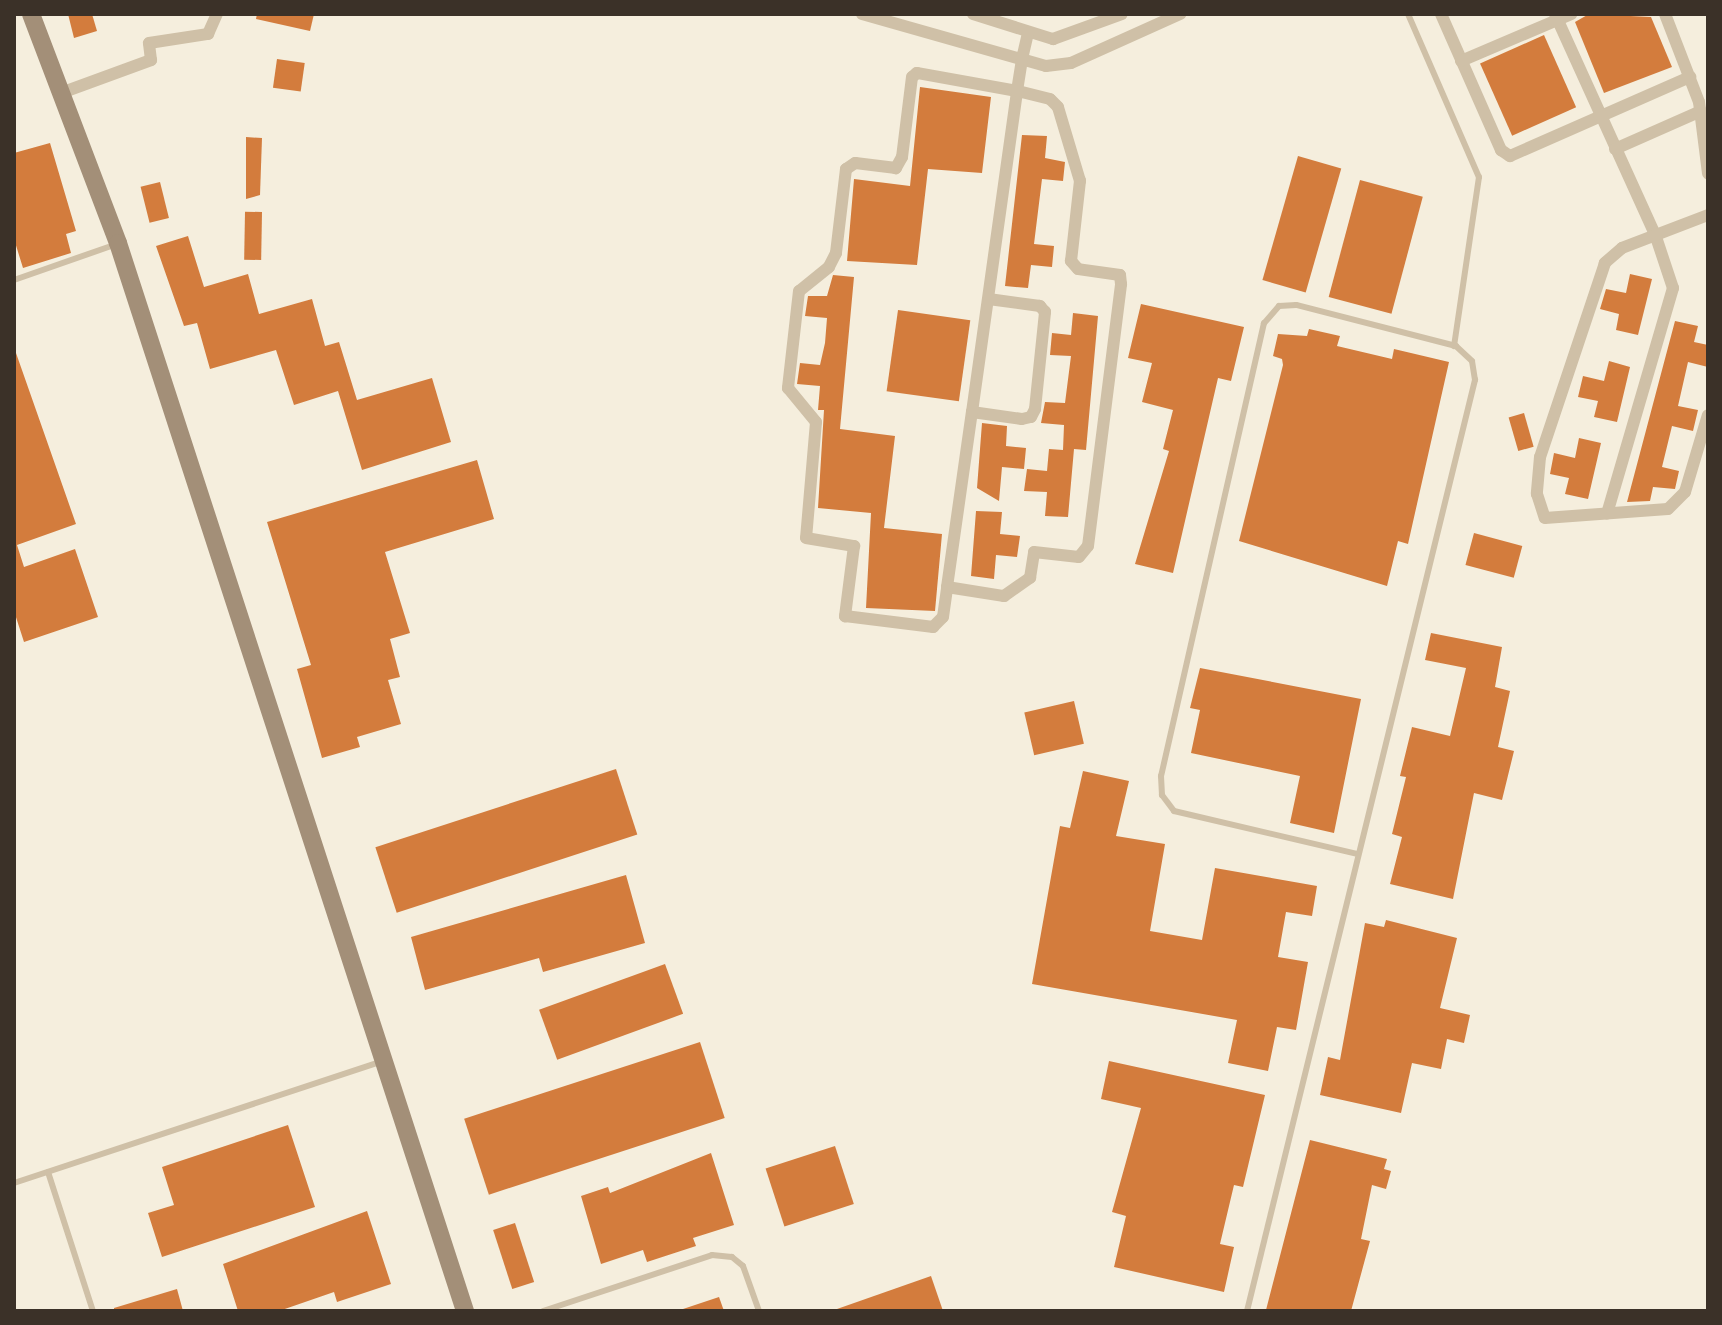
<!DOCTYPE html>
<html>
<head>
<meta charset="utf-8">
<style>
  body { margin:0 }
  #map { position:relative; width:1722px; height:1325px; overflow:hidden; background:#f5eedd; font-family:Signika,sans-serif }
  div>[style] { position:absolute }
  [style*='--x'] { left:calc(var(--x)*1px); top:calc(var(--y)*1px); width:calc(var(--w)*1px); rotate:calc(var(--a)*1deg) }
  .building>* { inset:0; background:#d37c3d; transform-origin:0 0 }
  .lane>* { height:6px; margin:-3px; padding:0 3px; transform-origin:3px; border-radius:3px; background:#cfc0a7 }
  .street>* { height:12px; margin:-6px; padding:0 6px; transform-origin:6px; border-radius:6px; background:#cfc0a7 }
  .secondary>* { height:18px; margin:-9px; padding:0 9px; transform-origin:9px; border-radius:9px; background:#a38f78 }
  span { translate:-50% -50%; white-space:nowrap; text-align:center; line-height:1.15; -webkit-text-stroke:6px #fcf7ea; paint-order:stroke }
  .frame { position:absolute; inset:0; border:16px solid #3b3128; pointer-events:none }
</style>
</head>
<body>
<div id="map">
  <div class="building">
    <i style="clip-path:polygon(68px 14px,92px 14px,97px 31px,74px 38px)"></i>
    <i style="clip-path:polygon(257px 14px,314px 14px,310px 31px,256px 19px)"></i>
    <i style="clip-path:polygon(1589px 14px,1651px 17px,1672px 67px,1604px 93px,1575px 22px)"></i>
    <i style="left:1544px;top:35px;width:79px;height:70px;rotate:66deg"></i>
    <i style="left:277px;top:59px;width:28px;height:29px;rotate:8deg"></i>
    <i style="clip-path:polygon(920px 87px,991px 97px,982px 173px,928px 169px,917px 265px,847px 261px,854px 179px,910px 186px)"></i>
    <i style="clip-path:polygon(1022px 135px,1047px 136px,1045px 158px,1065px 162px,1063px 181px,1042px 179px,1034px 244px,1054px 246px,1052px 267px,1031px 265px,1028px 288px,1005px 286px)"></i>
    <i style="clip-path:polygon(246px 137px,262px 138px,260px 195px,246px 199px)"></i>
    <i style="clip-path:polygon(50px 143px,76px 231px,66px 234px,71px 253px,23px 268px,14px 239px,14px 153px)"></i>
    <i style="left:1298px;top:156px;width:45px;height:129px;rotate:16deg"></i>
    <i style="left:1360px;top:180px;width:65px;height:121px;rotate:15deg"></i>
    <i style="left:160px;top:182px;width:37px;height:20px;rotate:76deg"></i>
    <i style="left:262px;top:212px;width:48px;height:17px;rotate:91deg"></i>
    <i style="clip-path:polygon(188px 236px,204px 287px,248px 274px,259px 314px,312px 299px,325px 346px,339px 342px,357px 400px,432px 378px,451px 442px,362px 470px,338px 391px,294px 405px,276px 350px,210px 369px,197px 323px,184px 326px,156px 246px)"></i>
    <i style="clip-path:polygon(1630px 274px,1652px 279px,1638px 335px,1616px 330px,1619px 314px,1600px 309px,1606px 289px,1626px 293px)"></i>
    <i style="clip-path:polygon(833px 275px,854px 277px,840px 429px,895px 436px,884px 528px,942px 534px,935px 611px,866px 608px,871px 513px,818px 508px,824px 410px,818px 410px,820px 386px,797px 384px,800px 363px,820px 365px,825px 343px,827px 318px,805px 316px,808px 296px,827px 296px)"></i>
    <i style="clip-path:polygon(1141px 304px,1244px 327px,1231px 381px,1218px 378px,1173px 573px,1135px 564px,1169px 451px,1163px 449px,1173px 410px,1142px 402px,1152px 363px,1128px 358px)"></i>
    <i style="left:898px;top:310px;width:73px;height:82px;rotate:8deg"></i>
    <i style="clip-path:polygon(1073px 313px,1098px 316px,1086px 450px,1074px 449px,1068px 517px,1045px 516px,1047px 492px,1024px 491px,1027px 469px,1047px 471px,1049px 449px,1063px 450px,1064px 425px,1041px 423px,1045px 402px,1065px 403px,1071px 356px,1050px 355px,1052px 333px,1071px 335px)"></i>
    <i style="clip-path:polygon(1675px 321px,1698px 326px,1694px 342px,1708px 345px,1708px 367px,1688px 362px,1678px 406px,1698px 410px,1693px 431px,1672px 426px,1662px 467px,1679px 471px,1675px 489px,1653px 487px,1650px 501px,1627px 502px)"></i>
    <i style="clip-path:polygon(1309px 329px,1340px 336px,1337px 346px,1392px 359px,1394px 349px,1449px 362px,1408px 544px,1398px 541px,1387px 586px,1239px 541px,1283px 365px,1282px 359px,1273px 356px,1278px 334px,1307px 336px)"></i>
    <i style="clip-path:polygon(16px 353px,76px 524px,17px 545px,24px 567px,75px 549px,98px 617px,24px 642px,14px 611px)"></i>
    <i style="clip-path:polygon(1609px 361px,1630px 367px,1617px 422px,1594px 417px,1598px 401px,1578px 397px,1583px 376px,1604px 381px)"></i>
    <i style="left:1524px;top:413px;width:35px;height:16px;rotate:74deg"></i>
    <i style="clip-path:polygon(982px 423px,1007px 426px,1006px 446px,1026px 448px,1024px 469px,1002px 467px,999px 501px,977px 488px)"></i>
    <i style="clip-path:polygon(1579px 438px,1601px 443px,1588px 499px,1565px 494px,1569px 478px,1550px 474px,1554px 453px,1575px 458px)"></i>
    <i style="clip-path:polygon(477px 460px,494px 519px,385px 552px,410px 633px,390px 639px,400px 677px,388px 680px,401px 724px,357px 737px,360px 747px,322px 758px,297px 669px,311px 665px,267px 522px)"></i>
    <i style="clip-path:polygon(976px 511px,1002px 512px,1000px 534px,1020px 536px,1017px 557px,996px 555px,994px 579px,971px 576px)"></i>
    <i style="left:1474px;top:533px;width:50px;height:33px;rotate:15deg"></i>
    <i style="clip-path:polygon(1431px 633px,1502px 647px,1495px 687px,1510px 691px,1498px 747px,1514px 751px,1502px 800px,1474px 793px,1453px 899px,1390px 884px,1402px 837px,1392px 834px,1406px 777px,1400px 776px,1412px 727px,1450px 736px,1466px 668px,1425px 660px)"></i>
    <i style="clip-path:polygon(1200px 668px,1361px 699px,1334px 833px,1290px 823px,1300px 776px,1191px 753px,1200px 710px,1190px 708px)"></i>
    <i style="left:1074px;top:701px;width:44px;height:51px;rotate:77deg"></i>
    <i style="left:616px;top:769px;width:69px;height:253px;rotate:72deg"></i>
    <i style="clip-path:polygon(1083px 771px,1129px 781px,1116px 836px,1165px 844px,1150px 931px,1202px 940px,1215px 868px,1317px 886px,1312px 916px,1286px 912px,1278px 957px,1308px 962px,1296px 1030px,1277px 1027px,1268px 1071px,1228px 1063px,1237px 1020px,1032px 984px,1060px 826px,1070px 828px)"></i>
    <i style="clip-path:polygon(626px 875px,645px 943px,543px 972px,539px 958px,425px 990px,411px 937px)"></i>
    <i style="clip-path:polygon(1386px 920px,1457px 938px,1440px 1008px,1470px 1015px,1464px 1043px,1447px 1039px,1441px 1069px,1412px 1063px,1401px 1113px,1320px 1095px,1328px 1057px,1340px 1060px,1365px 923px,1384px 927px)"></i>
    <i style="left:665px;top:964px;width:53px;height:134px;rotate:70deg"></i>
    <i style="left:700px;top:1042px;width:80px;height:248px;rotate:72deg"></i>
    <i style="clip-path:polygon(1109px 1061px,1265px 1095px,1243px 1187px,1234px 1185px,1220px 1244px,1234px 1247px,1224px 1292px,1114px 1267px,1126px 1216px,1112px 1212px,1141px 1108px,1101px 1099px)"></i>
    <i style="clip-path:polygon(288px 1125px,315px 1207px,162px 1257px,148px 1213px,174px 1205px,162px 1167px)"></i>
    <i style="clip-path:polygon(1310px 1140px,1387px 1159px,1384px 1169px,1391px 1171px,1386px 1189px,1372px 1185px,1361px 1239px,1370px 1241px,1351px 1311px,1266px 1310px)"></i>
    <i style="left:835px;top:1146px;width:61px;height:73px;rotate:72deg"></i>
    <i style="clip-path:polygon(711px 1153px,734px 1225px,693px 1238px,696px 1246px,647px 1262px,643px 1250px,601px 1264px,581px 1196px,608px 1187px,610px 1193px)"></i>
    <i style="clip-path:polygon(367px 1211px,391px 1284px,337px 1302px,334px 1292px,279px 1311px,238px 1311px,223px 1264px)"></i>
    <i style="left:515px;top:1223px;width:62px;height:23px;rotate:72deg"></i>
    <i style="clip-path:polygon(931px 1276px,943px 1311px,837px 1311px,837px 1309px)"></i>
    <i style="clip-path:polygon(177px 1289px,183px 1311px,114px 1311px,114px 1308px)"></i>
    <i style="clip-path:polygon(719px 1297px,724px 1311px,683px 1311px,683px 1309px)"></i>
  </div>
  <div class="lane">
    <i style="--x:1408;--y:14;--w:178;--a:66.5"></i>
    <i style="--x:1479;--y:177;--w:171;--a:98.4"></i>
    <i style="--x:14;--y:280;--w:106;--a:-19.3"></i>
    <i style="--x:48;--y:1172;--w:146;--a:72.1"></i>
    <i style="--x:14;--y:1183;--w:389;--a:-18.3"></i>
    <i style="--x:543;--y:1311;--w:178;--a:-18.3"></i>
    <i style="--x:712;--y:1255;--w:20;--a:6"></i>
    <i style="--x:732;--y:1257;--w:14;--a:39"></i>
    <i style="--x:743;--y:1266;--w:48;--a:70.4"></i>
    <i style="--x:1247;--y:1311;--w:959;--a:-76.24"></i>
    <i style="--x:1475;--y:380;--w:19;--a:-99"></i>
    <i style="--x:1472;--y:361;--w:22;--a:-137"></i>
    <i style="--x:1456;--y:346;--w:165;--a:-165.6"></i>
    <i style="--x:1296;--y:305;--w:17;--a:177"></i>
    <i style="--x:1279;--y:306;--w:23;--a:131"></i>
    <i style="--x:1264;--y:323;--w:465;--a:102.8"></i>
    <i style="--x:1161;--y:776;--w:19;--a:87"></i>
    <i style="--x:1162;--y:795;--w:20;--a:53"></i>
    <i style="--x:1174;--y:811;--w:189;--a:13.2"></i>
  </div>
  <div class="street">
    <i style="--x:862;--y:14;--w:191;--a:15.8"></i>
    <i style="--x:1046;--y:66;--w:25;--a:-7"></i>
    <i style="--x:1071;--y:63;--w:120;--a:-24.2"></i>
    <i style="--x:973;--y:14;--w:84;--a:17.4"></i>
    <i style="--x:1053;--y:39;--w:73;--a:-19.9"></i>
    <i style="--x:1441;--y:14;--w:149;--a:66.2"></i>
    <i style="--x:1501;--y:150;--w:11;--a:34"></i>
    <i style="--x:1510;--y:156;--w:197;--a:-23.7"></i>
    <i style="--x:1555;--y:14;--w:242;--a:65.6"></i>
    <i style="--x:1655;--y:234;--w:57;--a:71.6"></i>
    <i style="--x:1673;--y:288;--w:235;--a:106.3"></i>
    <i style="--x:1665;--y:14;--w:94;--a:68.9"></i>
    <i style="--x:1699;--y:102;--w:72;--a:82.8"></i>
    <i style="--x:1461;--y:61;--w:120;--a:-23.1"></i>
    <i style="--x:61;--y:93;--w:96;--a:-20.1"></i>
    <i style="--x:151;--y:60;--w:17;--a:-97"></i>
    <i style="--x:149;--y:43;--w:60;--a:-8.7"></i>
    <i style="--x:208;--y:34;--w:22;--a:-66"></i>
    <i style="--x:1615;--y:149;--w:94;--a:-23.8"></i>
    <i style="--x:1708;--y:215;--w:92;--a:159"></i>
    <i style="--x:1622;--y:248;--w:23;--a:139"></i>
    <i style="--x:1605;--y:263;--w:205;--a:108.5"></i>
    <i style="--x:1540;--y:457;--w:37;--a:95"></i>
    <i style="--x:1537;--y:494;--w:25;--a:72"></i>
    <i style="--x:1545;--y:518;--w:123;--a:-4.2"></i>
    <i style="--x:1668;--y:509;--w:24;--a:-45"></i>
    <i style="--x:1685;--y:492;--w:80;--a:-73.4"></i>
    <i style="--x:972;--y:412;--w:50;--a:8"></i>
    <i style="--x:1022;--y:419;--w:9;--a:-13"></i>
    <i style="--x:1031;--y:417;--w:9;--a:-63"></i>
    <i style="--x:1035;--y:409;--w:98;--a:-84.1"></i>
    <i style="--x:1045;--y:312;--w:8;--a:-130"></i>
    <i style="--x:1040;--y:306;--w:52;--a:-172.3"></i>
    <i style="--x:947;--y:587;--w:58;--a:9"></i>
    <i style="--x:1004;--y:596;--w:32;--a:-35"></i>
    <i style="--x:1030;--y:578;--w:26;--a:-81"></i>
    <i style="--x:1034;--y:552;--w:45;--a:6.3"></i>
    <i style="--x:1079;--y:557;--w:14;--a:-51"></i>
    <i style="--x:1088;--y:546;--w:264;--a:-82.8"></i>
    <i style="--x:1121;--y:284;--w:9;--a:-96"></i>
    <i style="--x:1120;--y:275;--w:42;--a:-171.9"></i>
    <i style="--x:1078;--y:269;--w:11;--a:-131"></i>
    <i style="--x:1071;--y:261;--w:81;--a:-83.6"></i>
    <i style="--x:1080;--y:181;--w:77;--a:-106.6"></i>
    <i style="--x:1058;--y:107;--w:11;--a:-135"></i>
    <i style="--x:1050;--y:99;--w:34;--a:-166"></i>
    <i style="--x:1017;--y:91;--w:102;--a:-169.8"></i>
    <i style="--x:917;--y:73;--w:6;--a:141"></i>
    <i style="--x:912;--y:77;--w:81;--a:97.1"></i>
    <i style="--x:902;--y:157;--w:13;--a:119"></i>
    <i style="--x:896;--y:168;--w:41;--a:-173"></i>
    <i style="--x:855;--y:163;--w:11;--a:146"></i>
    <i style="--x:846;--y:169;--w:85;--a:96.8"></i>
    <i style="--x:836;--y:253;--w:16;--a:117"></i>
    <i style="--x:829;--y:267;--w:38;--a:141"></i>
    <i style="--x:799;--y:291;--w:98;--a:96.5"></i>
    <i style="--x:788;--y:388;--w:44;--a:50.5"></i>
    <i style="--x:816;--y:422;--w:116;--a:94.9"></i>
    <i style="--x:806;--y:538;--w:49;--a:9.5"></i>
    <i style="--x:854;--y:546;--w:71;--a:97.3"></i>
    <i style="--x:845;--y:616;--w:89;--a:7.1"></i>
    <i style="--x:933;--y:627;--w:14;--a:-45"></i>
    <i style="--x:943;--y:617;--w:30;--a:-82"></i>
    <i style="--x:947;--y:587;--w:177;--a:-81.9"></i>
    <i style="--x:972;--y:412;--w:324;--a:-82"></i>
    <i style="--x:1017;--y:91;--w:32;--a:-81"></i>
    <i style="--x:1022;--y:59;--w:27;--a:-77"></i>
  </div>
  <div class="secondary">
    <i style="--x:31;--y:14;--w:245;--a:69.2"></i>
    <i style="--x:118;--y:243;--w:1123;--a:72"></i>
  </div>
  <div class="frame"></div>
</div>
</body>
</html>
